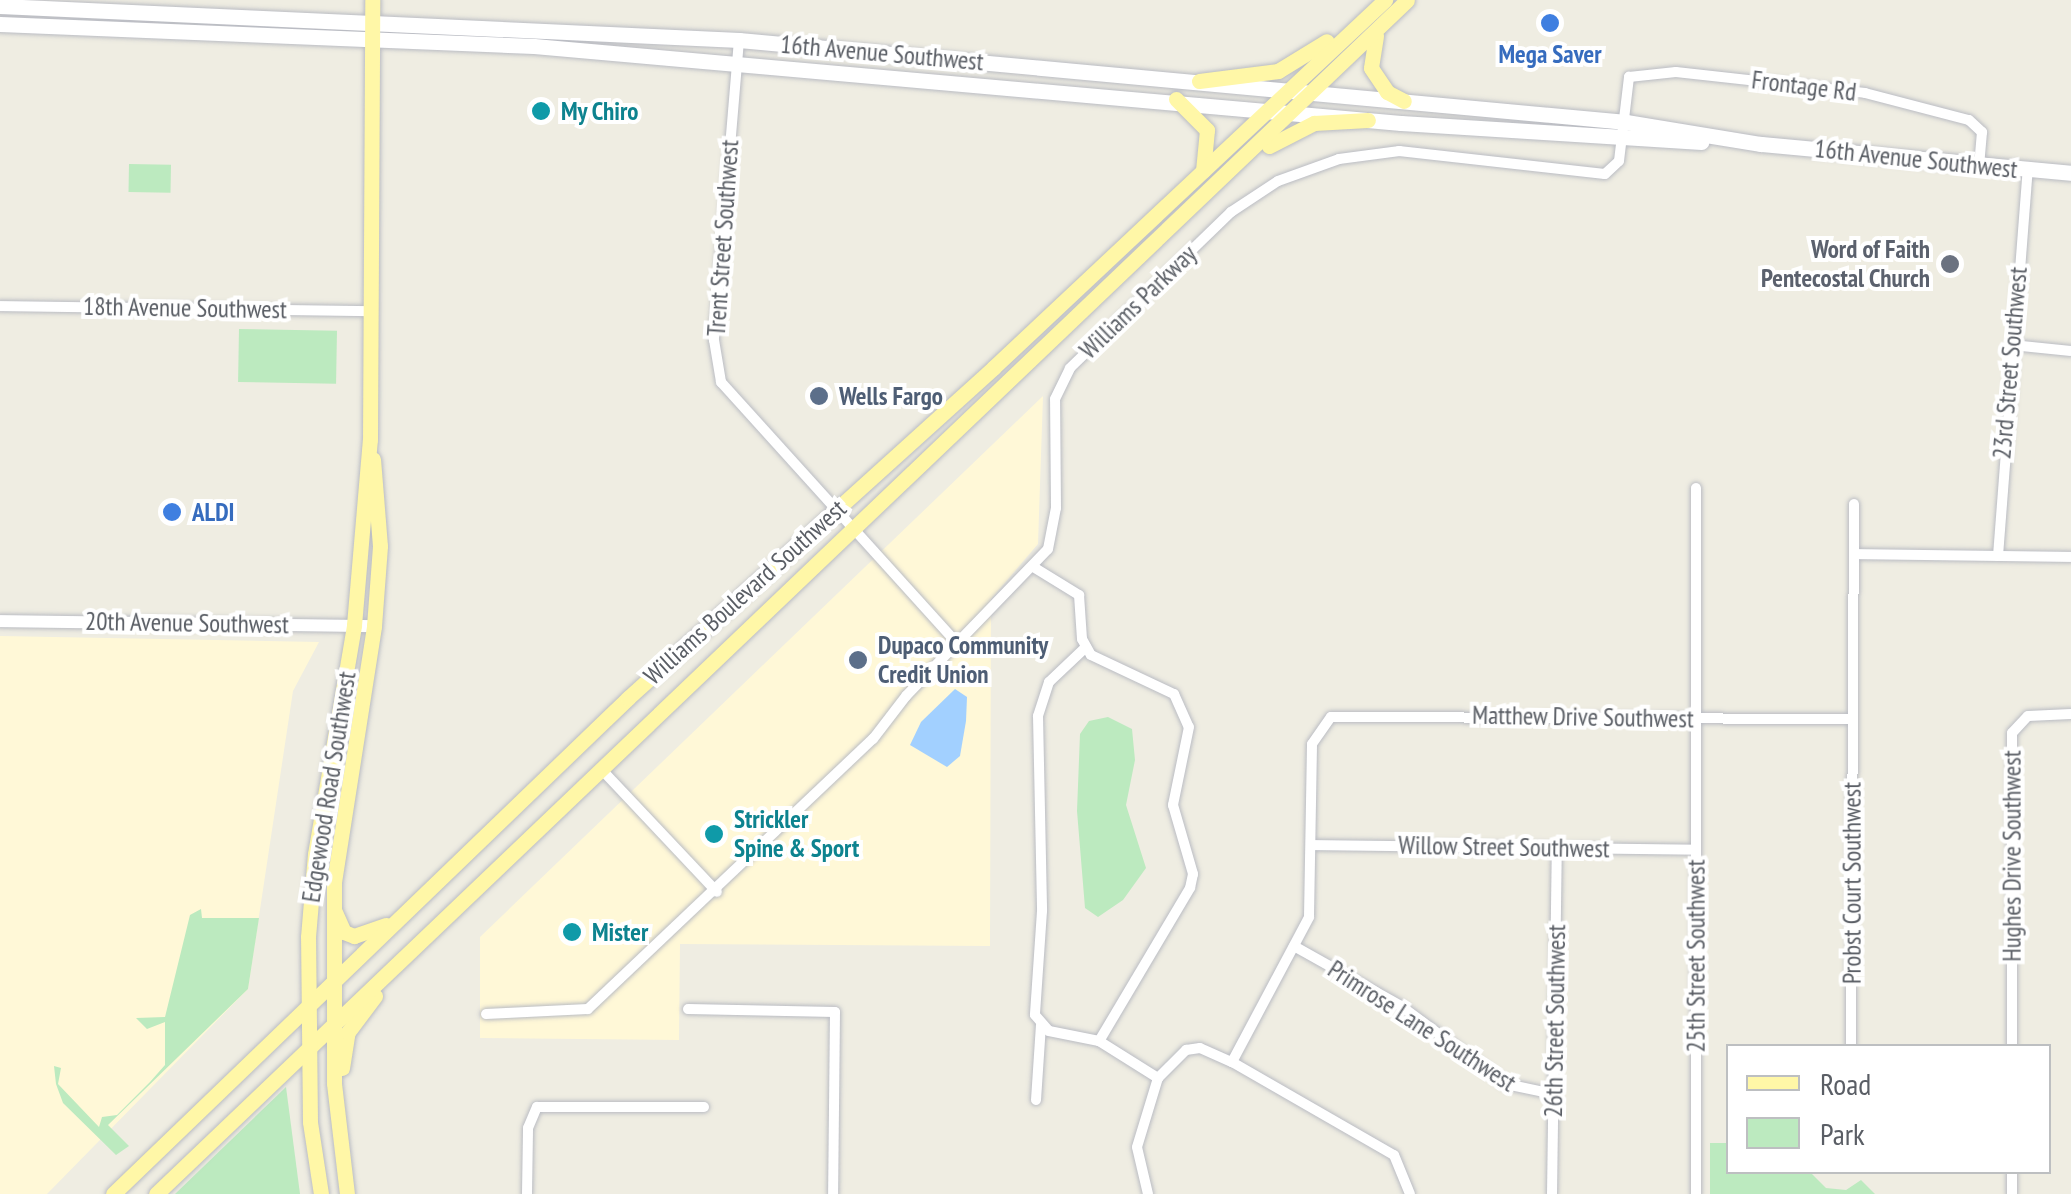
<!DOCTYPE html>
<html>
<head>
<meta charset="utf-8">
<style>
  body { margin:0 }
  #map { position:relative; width:2071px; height:1194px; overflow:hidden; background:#efede2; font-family:"PT Sans Narrow",sans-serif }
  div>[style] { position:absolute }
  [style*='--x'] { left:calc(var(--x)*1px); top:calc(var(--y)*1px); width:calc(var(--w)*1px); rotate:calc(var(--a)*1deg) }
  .commercial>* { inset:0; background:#fff8d7 }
  .green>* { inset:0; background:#bceabf; transform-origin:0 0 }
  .water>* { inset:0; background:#a2d0ff }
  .roads { filter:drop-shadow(0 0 2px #babcc3) drop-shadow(0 0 2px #babcc3) }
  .minor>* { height:10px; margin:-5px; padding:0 5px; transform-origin:5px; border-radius:5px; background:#fff }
  .tertiary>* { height:12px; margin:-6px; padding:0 6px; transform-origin:6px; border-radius:6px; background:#fff }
  .secondary>* { height:15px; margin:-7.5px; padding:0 7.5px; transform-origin:7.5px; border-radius:7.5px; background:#fff }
  .primary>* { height:15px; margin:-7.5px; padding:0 7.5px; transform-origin:7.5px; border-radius:7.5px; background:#fff7a7 }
  .dots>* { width:28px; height:28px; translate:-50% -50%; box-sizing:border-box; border:5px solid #fff; border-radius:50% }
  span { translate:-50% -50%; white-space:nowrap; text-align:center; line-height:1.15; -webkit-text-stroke:8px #fff; paint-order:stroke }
  .street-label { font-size:25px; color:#5a5e65 }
  .shop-label { font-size:25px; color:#366cbe; font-weight:700 }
  .left { translate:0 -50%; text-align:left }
  .culture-label { font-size:25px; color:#0d838f; font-weight:700 }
  .worship-label { font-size:25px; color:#5b616d; font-weight:700 }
  .right { translate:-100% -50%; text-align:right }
  .service-label { font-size:25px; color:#4e5e75; font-weight:700 }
  .legend { position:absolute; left:1726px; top:1044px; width:325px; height:130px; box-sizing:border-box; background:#fff; border:2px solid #bdbfc1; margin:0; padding:12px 18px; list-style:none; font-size:30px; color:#5a5e65 }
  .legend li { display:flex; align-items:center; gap:20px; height:50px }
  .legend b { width:50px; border:2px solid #bdbfc1 }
</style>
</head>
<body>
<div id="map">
  <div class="commercial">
    <i style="clip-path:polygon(1043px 396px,1038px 544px,991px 599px,990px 946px,680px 944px,679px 1040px,480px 1038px,480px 937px)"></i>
    <i style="clip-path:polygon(0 636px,319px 642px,293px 691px,248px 989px,47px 1194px,0 1194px)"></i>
  </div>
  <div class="green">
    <i style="left:129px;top:164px;width:42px;height:28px;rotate:1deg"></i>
    <i style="left:239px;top:329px;width:98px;height:53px;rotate:1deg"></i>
    <i style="clip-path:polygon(1108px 717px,1132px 729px,1135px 760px,1126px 805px,1146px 868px,1123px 900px,1098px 917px,1085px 908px,1077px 811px,1080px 734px,1089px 721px)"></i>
    <i style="clip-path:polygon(201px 909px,202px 918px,259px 918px,248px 989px,108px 1125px,129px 1146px,116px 1155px,63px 1103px,56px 1084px,54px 1066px,61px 1068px,58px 1084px,99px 1127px,102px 1117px,117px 1115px,150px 1082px,165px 1065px,165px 1022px,147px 1029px,136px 1018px,165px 1017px,190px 915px)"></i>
    <i style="clip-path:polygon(286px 1087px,300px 1194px,175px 1194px)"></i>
    <i style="clip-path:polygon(1710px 1143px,1728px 1143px,1728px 1172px,1810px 1172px,1826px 1188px,1846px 1190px,1861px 1180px,1875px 1194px,1710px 1194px)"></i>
  </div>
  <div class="water">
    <i style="clip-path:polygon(955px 689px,967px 697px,966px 721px,960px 756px,947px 767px,910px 745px,921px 722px)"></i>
  </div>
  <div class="roads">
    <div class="minor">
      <i style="--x:739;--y:40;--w:301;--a:94.8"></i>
      <i style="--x:714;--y:340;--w:43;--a:80.5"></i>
      <i style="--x:721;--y:382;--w:353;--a:47.9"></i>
      <i style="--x:0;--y:306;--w:370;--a:0.8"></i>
      <i style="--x:2012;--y:345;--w:59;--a:5.8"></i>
      <i style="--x:1854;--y:554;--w:217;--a:0.8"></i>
      <i style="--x:1998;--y:556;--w:387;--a:-85.6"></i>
      <i style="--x:1035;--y:568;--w:52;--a:31.5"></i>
      <i style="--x:1079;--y:595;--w:44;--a:86.1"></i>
      <i style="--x:1082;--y:639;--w:18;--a:61"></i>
      <i style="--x:1091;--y:655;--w:92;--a:25.2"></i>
      <i style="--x:1174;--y:694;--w:36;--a:66"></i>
      <i style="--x:1189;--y:727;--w:80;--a:101.6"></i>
      <i style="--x:1173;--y:805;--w:72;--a:73.8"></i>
      <i style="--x:1193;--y:874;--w:14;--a:102"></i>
      <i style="--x:1190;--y:888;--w:178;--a:120.7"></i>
      <i style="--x:1086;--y:647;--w:51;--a:136.6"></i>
      <i style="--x:1049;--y:682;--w:36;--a:108"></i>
      <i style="--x:1038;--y:716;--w:195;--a:88.8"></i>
      <i style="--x:1042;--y:911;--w:104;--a:93.9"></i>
      <i style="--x:1035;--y:1015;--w:21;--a:49"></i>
      <i style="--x:1049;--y:1031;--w:51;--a:11.3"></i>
      <i style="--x:1099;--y:1041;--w:70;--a:32.1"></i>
      <i style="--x:603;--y:771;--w:166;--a:46.7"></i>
      <i style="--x:1312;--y:845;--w:383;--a:0.7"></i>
      <i style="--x:1294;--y:946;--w:123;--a:29.3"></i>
      <i style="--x:1401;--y:1006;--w:131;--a:36.6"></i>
      <i style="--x:1506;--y:1084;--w:49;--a:11.8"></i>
      <i style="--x:688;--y:1009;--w:147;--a:1.2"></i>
      <i style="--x:835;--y:1012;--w:182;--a:90.6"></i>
      <i style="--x:486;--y:1014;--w:102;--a:-2.8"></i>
      <i style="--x:588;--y:1009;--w:393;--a:-43.5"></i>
      <i style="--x:873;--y:739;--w:54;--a:-52.5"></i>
      <i style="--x:906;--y:696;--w:204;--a:-46"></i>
      <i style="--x:1048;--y:549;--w:42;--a:-79"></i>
      <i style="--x:1056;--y:508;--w:109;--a:-90.5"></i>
      <i style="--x:1055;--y:399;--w:34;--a:-64"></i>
      <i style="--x:1070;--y:368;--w:224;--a:-44.1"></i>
      <i style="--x:1231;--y:212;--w:56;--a:-33.4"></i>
      <i style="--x:1278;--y:181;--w:65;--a:-19.8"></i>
      <i style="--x:1339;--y:159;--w:61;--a:-7.6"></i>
      <i style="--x:1399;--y:151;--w:207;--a:6.4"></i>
      <i style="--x:1605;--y:174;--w:19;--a:-43"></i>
      <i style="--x:1619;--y:161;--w:85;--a:-83.2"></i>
      <i style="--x:1629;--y:77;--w:47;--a:-6.1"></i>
      <i style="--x:1676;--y:72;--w:190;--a:6.3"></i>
      <i style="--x:1865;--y:93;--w:107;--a:14.6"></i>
      <i style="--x:1969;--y:120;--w:18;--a:43"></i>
      <i style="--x:1982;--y:132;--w:33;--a:95"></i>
      <i style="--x:1851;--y:1046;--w:542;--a:-89.68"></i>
      <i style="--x:2012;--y:1046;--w:313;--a:-90"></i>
      <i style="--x:2012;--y:733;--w:23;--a:-47"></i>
      <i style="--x:2028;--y:716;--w:43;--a:-2.7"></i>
      <i style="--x:1232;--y:1062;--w:187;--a:29.9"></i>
      <i style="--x:1394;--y:1155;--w:42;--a:67.7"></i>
      <i style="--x:1036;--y:1100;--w:75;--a:-86.2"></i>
      <i style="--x:527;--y:1194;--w:66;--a:-89.1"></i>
      <i style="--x:528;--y:1128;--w:23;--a:-67"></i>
      <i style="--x:537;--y:1107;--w:167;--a:0"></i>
      <i style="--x:1148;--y:1194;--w:48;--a:-103.2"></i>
      <i style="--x:1137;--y:1147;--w:72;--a:-73.1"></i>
      <i style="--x:1158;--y:1078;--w:40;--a:-45"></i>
      <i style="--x:1186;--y:1050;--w:14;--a:-8"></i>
      <i style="--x:1200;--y:1048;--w:35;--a:24"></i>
      <i style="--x:1232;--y:1062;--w:164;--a:-62"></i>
      <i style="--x:1309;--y:917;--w:173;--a:-89"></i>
      <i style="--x:1312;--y:744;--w:33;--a:-55"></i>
      <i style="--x:1331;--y:717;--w:522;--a:0.22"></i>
      <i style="--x:1552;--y:1194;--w:346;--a:-89.2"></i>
      <i style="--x:1696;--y:1194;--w:706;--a:-90"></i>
      <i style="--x:2012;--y:1194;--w:22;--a:-90"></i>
    </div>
    <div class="tertiary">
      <i style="--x:0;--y:621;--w:374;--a:0.8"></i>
    </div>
    <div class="secondary">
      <i style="--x:0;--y:6;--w:740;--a:2.63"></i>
      <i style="--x:739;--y:40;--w:891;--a:5.28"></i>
      <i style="--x:1626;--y:122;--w:137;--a:9.3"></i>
      <i style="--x:1761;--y:144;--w:311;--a:5.3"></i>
      <i style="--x:0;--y:24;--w:534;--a:2.36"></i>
      <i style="--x:534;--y:46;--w:870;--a:5.08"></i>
      <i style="--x:1401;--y:123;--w:301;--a:3.6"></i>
    </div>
    <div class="primary">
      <i style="--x:1376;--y:36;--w:32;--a:99"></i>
      <i style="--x:1371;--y:68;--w:29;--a:56"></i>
      <i style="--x:1387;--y:92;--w:19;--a:28"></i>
      <i style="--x:1199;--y:81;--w:80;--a:-7.2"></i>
      <i style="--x:1278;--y:71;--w:57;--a:-31.5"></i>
      <i style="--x:1176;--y:99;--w:44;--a:45"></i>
      <i style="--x:1207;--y:130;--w:41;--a:95.6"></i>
      <i style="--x:1269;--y:146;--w:51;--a:-27.1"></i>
      <i style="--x:1314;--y:123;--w:54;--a:-3.2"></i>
      <i style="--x:335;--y:912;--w:22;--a:66"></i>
      <i style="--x:344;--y:932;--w:11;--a:22"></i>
      <i style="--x:354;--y:936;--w:34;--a:-19"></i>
      <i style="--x:342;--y:1068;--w:36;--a:-81"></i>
      <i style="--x:348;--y:1032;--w:45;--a:-53.1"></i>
      <i style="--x:113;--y:1194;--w:715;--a:-43.92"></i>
      <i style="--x:628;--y:698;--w:492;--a:-42.1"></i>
      <i style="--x:993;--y:368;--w:538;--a:-43.19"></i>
      <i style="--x:156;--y:1194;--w:1729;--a:-43.66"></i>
      <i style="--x:321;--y:1194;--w:73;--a:-98.7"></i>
      <i style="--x:310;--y:1122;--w:185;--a:-90.6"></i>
      <i style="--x:308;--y:937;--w:83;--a:-85.2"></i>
      <i style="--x:315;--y:854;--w:232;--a:-80.3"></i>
      <i style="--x:354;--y:625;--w:186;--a:-85.1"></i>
      <i style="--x:370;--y:440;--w:440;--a:-89.7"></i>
      <i style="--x:347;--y:1194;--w:112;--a:-96.7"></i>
      <i style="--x:334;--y:1083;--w:201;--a:-90"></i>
      <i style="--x:334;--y:882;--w:259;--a:-81.1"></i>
      <i style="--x:374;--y:626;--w:80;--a:-85.7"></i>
      <i style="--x:380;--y:546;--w:87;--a:-94.6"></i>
    </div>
  </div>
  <div class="dots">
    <i style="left:1550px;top:23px;background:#3f7fe0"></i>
    <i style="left:541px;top:111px;background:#0f9aa8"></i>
    <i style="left:1950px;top:264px;background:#6b7280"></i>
    <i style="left:819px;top:396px;background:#5c6f8a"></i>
    <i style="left:172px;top:512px;background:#3f7fe0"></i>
    <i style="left:858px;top:660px;background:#5c6f8a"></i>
    <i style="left:714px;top:834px;background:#0f9aa8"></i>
    <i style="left:572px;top:932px;background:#0f9aa8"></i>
  </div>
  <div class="street-label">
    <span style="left:882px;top:53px;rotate:5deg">16th Avenue Southwest</span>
    <span style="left:1804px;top:86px;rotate:7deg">Frontage Rd</span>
    <span style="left:1916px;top:159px;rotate:6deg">16th Avenue Southwest</span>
    <span style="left:723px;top:238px;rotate:-86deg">Trent Street Southwest</span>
    <span style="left:1138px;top:302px;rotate:-44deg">Williams Parkway</span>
    <span style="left:185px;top:308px;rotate:1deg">18th Avenue Southwest</span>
    <span style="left:2010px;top:363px;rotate:-85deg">23rd Street Southwest</span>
    <span style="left:745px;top:592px;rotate:-42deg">Williams Boulevard Southwest</span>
    <span style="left:187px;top:623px;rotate:1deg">20th Avenue Southwest</span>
    <span style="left:1583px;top:717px;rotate:1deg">Matthew Drive Southwest</span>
    <span style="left:329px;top:787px;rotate:-81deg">Edgewood Road Southwest</span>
    <span style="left:1504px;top:847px;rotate:1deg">Willow Street Southwest</span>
    <span style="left:2012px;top:856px;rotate:-90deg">Hughes Drive Southwest</span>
    <span style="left:1852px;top:883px;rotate:-90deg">Probst Court Southwest</span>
    <span style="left:1696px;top:956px;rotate:-90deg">25th Street Southwest</span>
    <span style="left:1555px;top:1021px;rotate:-89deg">26th Street Southwest</span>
    <span style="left:1422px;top:1026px;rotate:33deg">Primrose Lane Southwest</span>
  </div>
  <div class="shop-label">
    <span style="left:1550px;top:54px">Mega Saver</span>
    <span class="left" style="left:192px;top:512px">ALDI</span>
  </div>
  <div class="culture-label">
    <span class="left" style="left:561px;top:111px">My Chiro</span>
    <span class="left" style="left:734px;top:834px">Strickler<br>Spine &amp; Sport</span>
    <span class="left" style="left:592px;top:932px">Mister</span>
  </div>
  <div class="worship-label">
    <span class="right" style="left:1930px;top:264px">Word of Faith<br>Pentecostal Church</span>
  </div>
  <div class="service-label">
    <span class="left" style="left:839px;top:396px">Wells Fargo</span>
    <span class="left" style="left:878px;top:660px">Dupaco Community<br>Credit Union</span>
  </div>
  <ul class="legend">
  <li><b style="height:12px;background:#fff7a7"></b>Road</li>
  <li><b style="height:28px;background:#bceabf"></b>Park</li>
  </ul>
</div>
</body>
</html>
